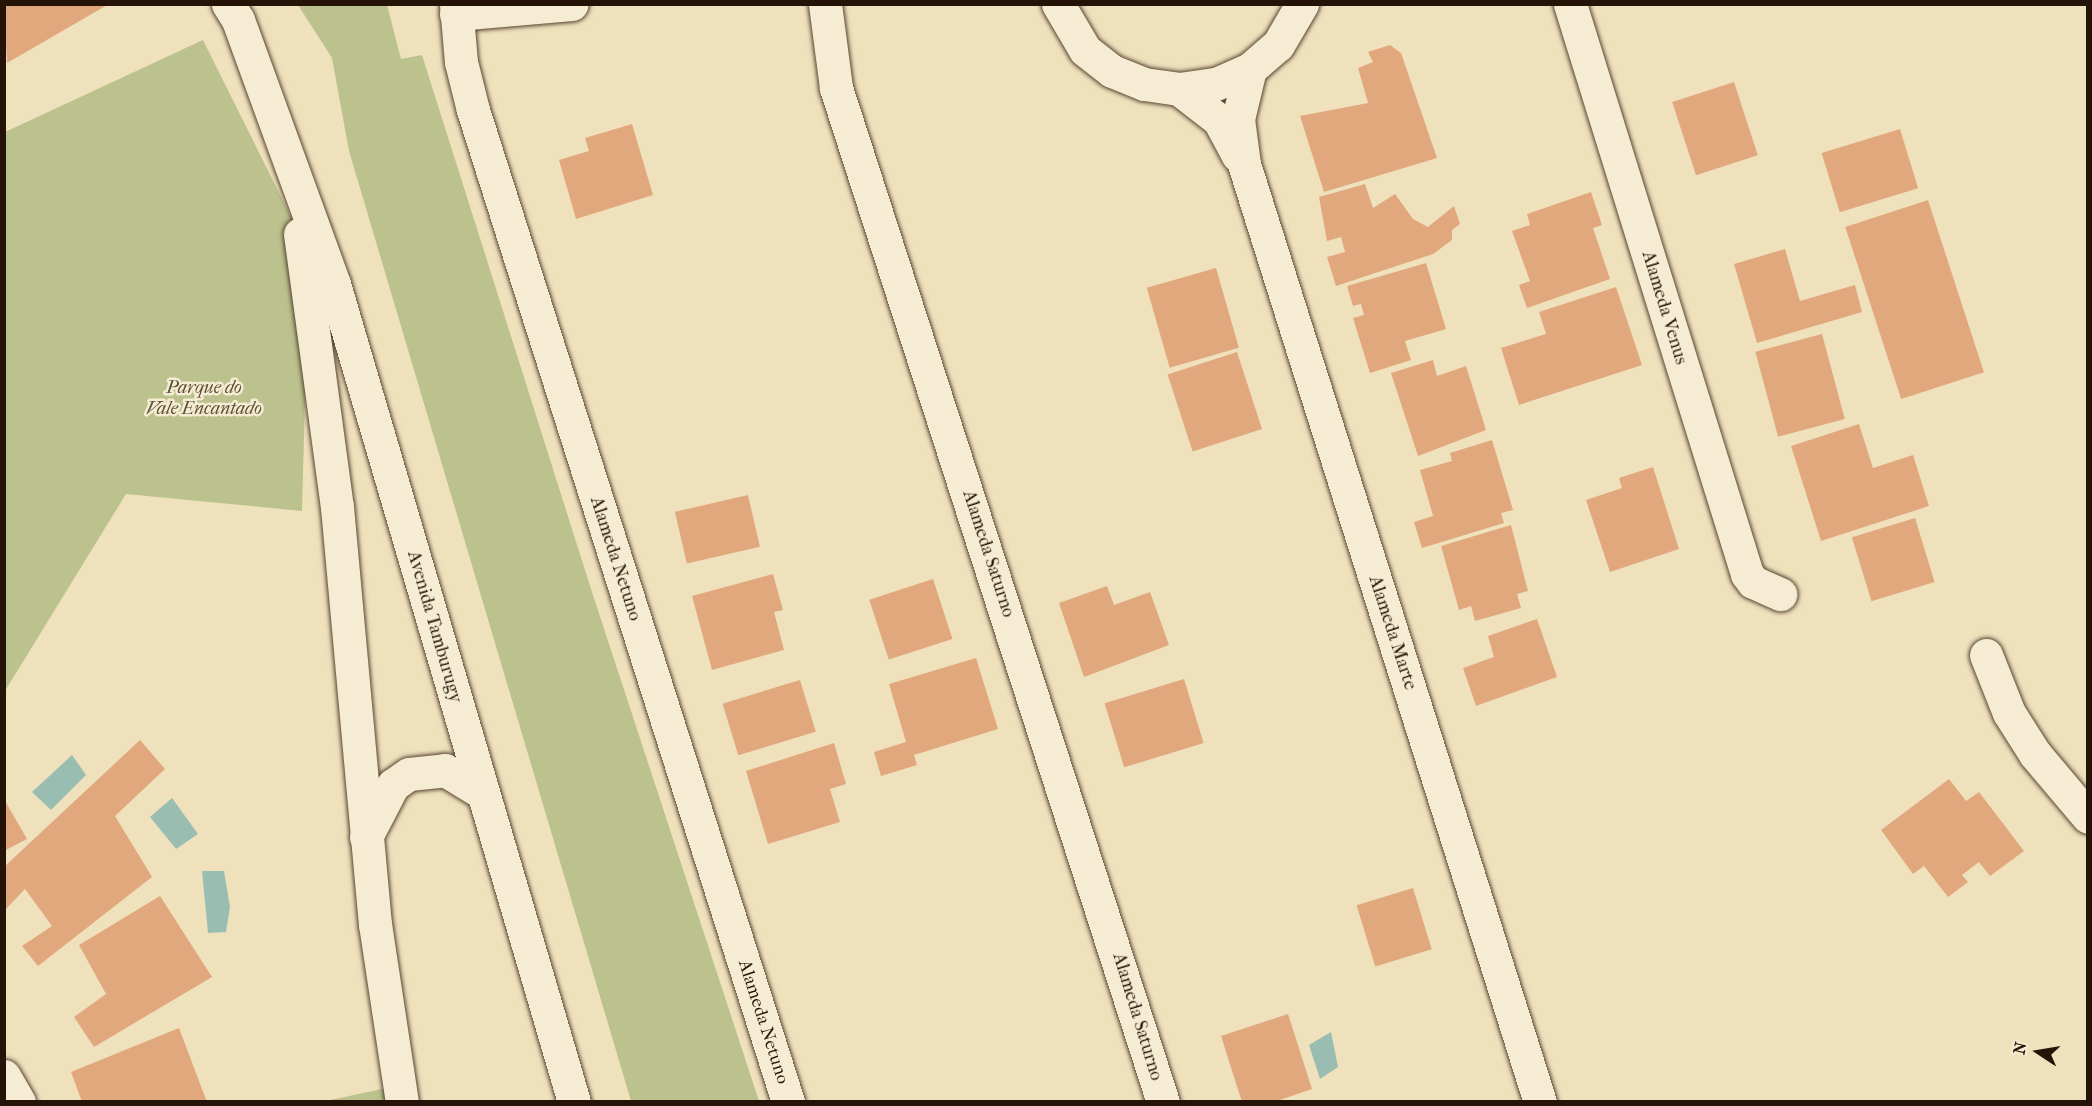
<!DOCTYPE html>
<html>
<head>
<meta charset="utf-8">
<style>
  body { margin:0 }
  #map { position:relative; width:2092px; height:1106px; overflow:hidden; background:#efe1bc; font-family:"IM FELL French Canon",serif }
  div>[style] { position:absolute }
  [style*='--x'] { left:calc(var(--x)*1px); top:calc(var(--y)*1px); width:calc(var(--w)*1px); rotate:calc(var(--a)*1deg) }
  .green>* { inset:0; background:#bcc28e }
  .water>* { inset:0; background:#9abdb2 }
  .building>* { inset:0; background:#e1a87e; transform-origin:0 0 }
  .roads { filter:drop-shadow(0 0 2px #584634) drop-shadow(0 0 2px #584634) }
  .street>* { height:33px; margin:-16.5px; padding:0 16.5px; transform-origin:16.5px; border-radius:16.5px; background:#f5ecd3 }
  .secondary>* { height:33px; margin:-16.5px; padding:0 16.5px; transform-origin:16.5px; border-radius:16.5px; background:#f5ecd3 }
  span { translate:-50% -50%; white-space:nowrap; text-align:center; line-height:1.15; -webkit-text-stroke:5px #f5ecd3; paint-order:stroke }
  .street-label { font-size:18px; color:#251307 }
  .park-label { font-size:18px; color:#5a5036; font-style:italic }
  .frame { position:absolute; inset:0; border:6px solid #251307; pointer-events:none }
  .north { position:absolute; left:2008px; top:1022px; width:60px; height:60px; -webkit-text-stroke:4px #f5ecd3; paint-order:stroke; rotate:282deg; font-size:16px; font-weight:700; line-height:24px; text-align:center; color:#251307 }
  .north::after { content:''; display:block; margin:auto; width:21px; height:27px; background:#251307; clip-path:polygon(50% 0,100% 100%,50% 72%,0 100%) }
</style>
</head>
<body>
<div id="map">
  <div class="green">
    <i style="clip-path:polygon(298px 5px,387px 5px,401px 59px,422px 55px,591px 589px,759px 1101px,631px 1101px,349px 151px,332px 58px)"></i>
    <i style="clip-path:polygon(203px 40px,309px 253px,302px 511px,126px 494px,5px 691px,5px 132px)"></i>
    <i style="clip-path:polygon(401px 1085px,405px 1102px,321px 1102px)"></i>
  </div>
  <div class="water">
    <i style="clip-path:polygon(72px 755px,86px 775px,51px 810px,32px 792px)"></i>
    <i style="clip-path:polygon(172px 798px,198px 834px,176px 849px,150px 817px)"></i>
    <i style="clip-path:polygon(202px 871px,224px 871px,230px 907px,226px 932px,208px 933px)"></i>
    <i style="clip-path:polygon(1331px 1032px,1338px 1067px,1320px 1079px,1309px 1045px)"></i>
  </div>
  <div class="building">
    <i style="clip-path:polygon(4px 4px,109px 4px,7px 63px)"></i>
    <i style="clip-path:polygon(1390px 45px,1401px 53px,1437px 158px,1324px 192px,1300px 116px,1368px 103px,1358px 68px,1373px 62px,1368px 52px)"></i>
    <i style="left:1734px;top:82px;width:77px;height:65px;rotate:72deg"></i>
    <i style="clip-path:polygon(632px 124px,653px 195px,576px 219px,559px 160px,589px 151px,585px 138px)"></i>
    <i style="left:1900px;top:129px;width:62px;height:82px;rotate:73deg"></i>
    <i style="clip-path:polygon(1365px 184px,1373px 208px,1395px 194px,1413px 219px,1428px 227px,1454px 206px,1460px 224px,1452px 230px,1452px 240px,1433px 254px,1336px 286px,1327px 257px,1345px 252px,1341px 237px,1327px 241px,1319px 197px)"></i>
    <i style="clip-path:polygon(1591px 192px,1602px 225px,1593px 228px,1610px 279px,1527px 308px,1519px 285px,1530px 281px,1512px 231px,1530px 225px,1527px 214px)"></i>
    <i style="left:1928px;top:200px;width:181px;height:87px;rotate:72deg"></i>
    <i style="clip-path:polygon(1785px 249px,1800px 301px,1855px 285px,1862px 312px,1757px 343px,1734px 264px)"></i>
    <i style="clip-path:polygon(1426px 263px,1446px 329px,1405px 341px,1411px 360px,1370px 373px,1353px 318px,1364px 315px,1361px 304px,1353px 306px,1347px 286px)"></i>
    <i style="left:1216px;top:268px;width:83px;height:72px;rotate:74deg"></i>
    <i style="clip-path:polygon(1616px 287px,1642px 365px,1519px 405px,1501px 348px,1546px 334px,1539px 312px)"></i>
    <i style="left:1822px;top:334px;width:88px;height:69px;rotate:75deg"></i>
    <i style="left:1237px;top:352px;width:81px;height:73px;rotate:72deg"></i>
    <i style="clip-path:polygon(1433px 360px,1437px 376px,1466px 366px,1486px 430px,1418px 456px,1391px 373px)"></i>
    <i style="clip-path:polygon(1859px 424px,1873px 468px,1913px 455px,1929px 506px,1821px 541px,1791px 446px)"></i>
    <i style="clip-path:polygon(1492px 440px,1513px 510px,1501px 513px,1504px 523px,1422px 548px,1414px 522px,1433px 516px,1420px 470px,1452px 461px,1450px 453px)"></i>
    <i style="clip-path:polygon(1653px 467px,1679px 549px,1610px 572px,1586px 500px,1622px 488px,1619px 478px)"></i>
    <i style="left:748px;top:495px;width:53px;height:75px;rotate:77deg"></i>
    <i style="left:1915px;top:518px;width:67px;height:66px;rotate:73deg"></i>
    <i style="clip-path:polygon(1511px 525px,1528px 591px,1517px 594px,1521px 608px,1475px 621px,1471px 606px,1459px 610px,1441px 546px)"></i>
    <i style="clip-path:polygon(773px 574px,783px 610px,774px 612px,784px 650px,712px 670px,692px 596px)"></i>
    <i style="left:933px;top:579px;width:63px;height:67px;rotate:72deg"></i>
    <i style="clip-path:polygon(1107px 586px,1114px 605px,1150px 592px,1169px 645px,1084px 677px,1059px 603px)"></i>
    <i style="clip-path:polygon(1537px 619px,1557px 677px,1476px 706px,1463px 668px,1494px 657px,1488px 636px)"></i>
    <i style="clip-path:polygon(976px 658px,998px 729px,914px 755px,917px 765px,881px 776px,874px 752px,906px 742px,889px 684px)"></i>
    <i style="left:1184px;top:679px;width:67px;height:83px;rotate:73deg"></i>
    <i style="left:800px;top:680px;width:54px;height:81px;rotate:73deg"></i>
    <i style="clip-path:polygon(140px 740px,165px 769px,115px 816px,152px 877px,38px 966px,22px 946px,52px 926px,25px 889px,4px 911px,4px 867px)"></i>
    <i style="clip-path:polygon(834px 743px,846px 784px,830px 789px,840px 822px,768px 844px,746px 771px)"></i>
    <i style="clip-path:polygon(1949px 779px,1966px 801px,1979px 792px,2024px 851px,1990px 876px,1979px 862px,1962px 875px,1968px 882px,1948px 897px,1924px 866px,1913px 874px,1881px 830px)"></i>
    <i style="clip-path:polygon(4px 799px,27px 839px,4px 851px)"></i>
    <i style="left:1413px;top:888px;width:64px;height:59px;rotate:73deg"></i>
    <i style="clip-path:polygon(160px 896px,212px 977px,94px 1047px,74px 1017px,106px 994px,79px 945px)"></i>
    <i style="clip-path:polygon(1288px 1014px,1312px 1089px,1274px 1102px,1242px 1102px,1221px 1036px)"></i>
    <i style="clip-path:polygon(179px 1028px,207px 1102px,82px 1102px,71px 1072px)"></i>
  </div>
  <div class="roads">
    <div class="street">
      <i style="--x:456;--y:4;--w:58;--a:85.1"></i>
      <i style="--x:461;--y:62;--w:49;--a:76"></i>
      <i style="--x:473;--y:110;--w:1041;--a:72.38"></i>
      <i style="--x:825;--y:4;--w:85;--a:82.5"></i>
      <i style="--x:836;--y:88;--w:1065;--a:72.13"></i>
      <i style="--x:1058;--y:4;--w:53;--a:59.6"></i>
      <i style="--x:1085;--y:50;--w:34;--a:38"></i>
      <i style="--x:1112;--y:71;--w:35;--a:22"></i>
      <i style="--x:1144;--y:84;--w:35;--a:8"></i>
      <i style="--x:1179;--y:89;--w:37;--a:-8"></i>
      <i style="--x:1216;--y:84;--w:37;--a:-24"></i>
      <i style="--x:1250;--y:69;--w:37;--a:-41"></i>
      <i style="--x:1278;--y:45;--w:48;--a:-59.7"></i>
      <i style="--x:1570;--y:4;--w:597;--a:72.75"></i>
      <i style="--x:1747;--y:574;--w:10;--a:53"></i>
      <i style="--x:1753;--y:582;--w:30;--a:24"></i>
      <i style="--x:456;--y:14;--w:116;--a:-4.9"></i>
      <i style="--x:1250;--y:69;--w:51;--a:103.5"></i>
      <i style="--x:1238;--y:119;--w:45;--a:82.4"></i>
      <i style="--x:1244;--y:164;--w:984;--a:72.49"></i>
      <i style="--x:1179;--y:89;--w:51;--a:37.8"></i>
      <i style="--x:1219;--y:120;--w:40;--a:62"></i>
      <i style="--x:1986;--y:655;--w:62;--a:68.4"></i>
      <i style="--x:2009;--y:713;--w:49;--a:57.6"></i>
      <i style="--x:2035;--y:754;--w:82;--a:49.9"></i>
      <i style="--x:4;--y:1076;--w:30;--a:60"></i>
    </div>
    <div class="secondary">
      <i style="--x:228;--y:4;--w:19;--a:58"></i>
      <i style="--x:238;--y:20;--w:281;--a:70"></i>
      <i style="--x:334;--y:284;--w:852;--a:73.65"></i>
      <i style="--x:300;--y:234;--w:275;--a:82.3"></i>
      <i style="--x:337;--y:507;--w:419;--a:84.8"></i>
      <i style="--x:375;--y:924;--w:180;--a:81.4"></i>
      <i style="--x:366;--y:837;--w:59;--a:-62.6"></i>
      <i style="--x:393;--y:785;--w:19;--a:-35"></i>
      <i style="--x:409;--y:774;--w:36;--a:-6"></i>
      <i style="--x:445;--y:770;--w:42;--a:31.4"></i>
    </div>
  </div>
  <div class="street-label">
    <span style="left:1664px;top:308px;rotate:73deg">Alameda Venus</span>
    <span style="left:988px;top:554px;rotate:72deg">Alameda Saturno</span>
    <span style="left:615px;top:559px;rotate:72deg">Alameda Netuno</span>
    <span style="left:434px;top:627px;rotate:74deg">Avenida Tamburugy</span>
    <span style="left:1392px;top:633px;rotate:72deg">Alameda Marte</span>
    <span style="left:1137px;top:1017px;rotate:73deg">Alameda Saturno</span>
    <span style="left:763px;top:1022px;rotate:72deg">Alameda Netuno</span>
  </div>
  <div class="park-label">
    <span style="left:204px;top:399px">Parque do<br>Vale Encantado</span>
  </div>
  <div class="frame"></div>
  <div class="north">N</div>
</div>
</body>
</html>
